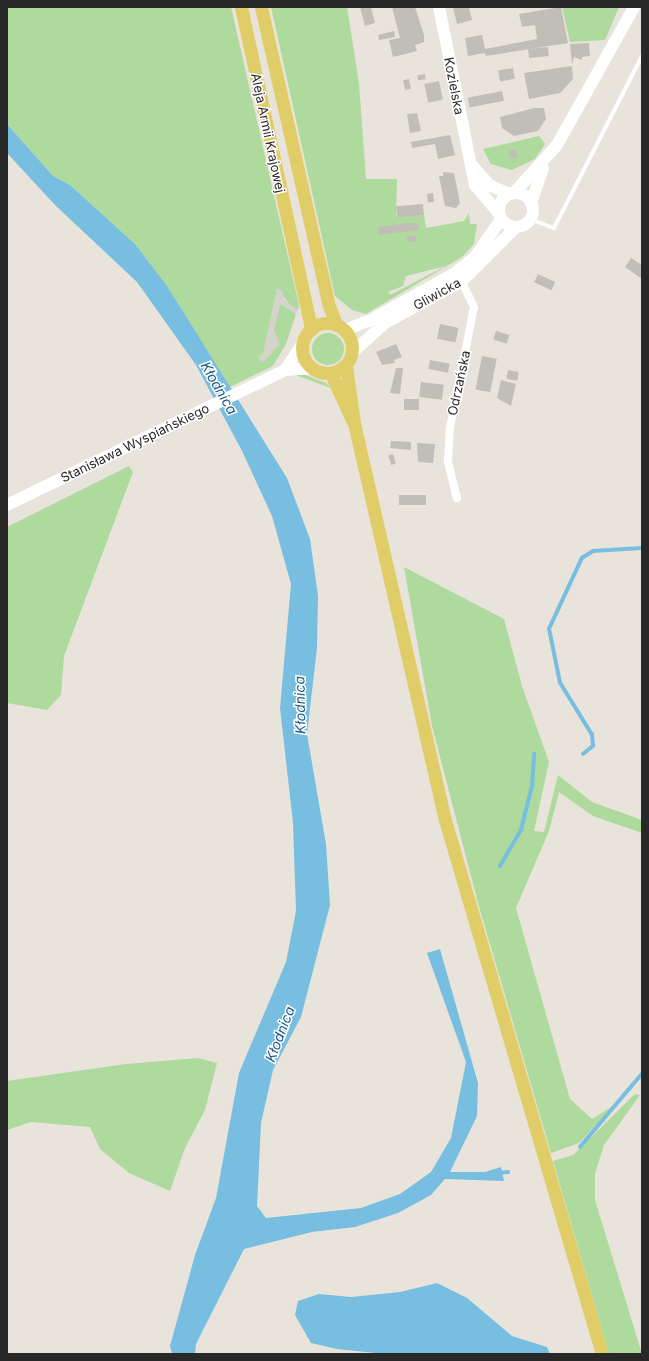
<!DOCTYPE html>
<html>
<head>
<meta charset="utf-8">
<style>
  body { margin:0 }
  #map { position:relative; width:649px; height:1361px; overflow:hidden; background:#e9e4db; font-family:Inter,sans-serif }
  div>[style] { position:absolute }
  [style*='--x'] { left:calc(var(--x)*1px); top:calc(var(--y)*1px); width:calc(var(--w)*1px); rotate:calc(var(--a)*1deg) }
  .green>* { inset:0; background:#aeda9d }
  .round { border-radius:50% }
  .plaza>* { inset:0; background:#d6d3cd }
  .water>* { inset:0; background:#78bee1 }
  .stream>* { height:3.5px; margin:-1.75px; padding:0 1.75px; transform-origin:1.75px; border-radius:1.75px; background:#78bee1 }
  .building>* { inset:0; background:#c1beb8; transform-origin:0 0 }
  .service>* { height:4px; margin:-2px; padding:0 2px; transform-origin:2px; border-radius:2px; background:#fff }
  .minor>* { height:8px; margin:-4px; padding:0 4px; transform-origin:4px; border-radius:4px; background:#fff }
  .secondary>* { height:12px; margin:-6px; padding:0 6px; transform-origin:6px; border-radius:6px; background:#fff }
  .secondary>.ring { margin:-6px; padding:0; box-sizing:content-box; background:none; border:12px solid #fff; border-radius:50% }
  .primary>* { height:13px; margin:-6.5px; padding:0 6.5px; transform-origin:6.5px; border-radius:6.5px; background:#e1cd68 }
  .primary>.ring { margin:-6.5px; padding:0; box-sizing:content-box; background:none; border:13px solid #e1cd68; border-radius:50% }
  span { translate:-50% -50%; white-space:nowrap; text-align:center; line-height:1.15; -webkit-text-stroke:3px #fff; paint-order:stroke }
  .street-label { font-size:13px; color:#282828 }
  .water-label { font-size:14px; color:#1b5c89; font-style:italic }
  .frame { position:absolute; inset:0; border:8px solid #282828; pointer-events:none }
</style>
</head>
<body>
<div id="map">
  <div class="green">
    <i style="clip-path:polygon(7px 7px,231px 7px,299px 305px,298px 310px,291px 306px,277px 289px,262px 363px,280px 303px,296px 314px,286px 344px,273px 366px,228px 388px,168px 288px,135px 244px,70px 185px,53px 176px,7px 124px)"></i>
    <i style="clip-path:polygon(evenodd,271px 7px,347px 7px,359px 83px,366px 179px,397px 179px,396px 216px,424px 215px,426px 228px,464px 221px,469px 213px,470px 224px,477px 224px,474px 244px,462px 257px,366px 314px,352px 310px,335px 296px,271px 7px,446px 266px,390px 295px,388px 292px,403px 286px,406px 276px,446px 266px)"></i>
    <i style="clip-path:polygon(562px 7px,619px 7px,605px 40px,570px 42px)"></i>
    <i style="clip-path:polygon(539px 136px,545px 144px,535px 159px,512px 170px,491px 164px,483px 149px)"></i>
    <i class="round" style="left:312px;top:333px;width:32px;height:32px"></i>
    <i style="clip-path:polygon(303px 374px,326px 383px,331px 388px,295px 375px)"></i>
    <i style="clip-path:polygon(129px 466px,133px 472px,64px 656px,61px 695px,47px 710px,7px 703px,7px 527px)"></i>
    <i style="clip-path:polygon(404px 567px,504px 619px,522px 686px,549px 762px,534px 831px,544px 832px,558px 775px,592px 802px,642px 820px,642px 833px,593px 816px,559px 792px,549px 831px,516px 908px,570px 1099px,592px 1119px,613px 1106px,579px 1143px,551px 1153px,478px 903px,432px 726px)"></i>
    <i style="clip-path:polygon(198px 1058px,217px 1063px,205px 1110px,185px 1148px,170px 1191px,129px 1173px,100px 1149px,90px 1127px,31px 1122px,7px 1130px,7px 1081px,126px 1064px)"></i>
    <i style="clip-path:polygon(635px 1094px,640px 1095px,604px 1145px,595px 1173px,595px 1200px,642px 1354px,609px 1354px,553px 1161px,573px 1155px)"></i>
  </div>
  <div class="plaza">
    <i style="clip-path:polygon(277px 288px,282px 291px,284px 300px,298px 310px,296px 314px,280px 304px,274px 330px,280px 344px,262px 363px,258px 357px,263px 353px)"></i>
  </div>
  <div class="water">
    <i style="clip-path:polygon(7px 124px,53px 176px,70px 185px,135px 244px,167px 286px,287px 478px,310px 539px,318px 596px,317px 648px,307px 734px,326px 844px,330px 905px,301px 1017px,273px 1070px,261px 1123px,257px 1206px,266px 1218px,361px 1208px,400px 1194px,431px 1172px,451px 1138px,466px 1062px,427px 953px,440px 949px,478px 1083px,477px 1116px,450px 1172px,485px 1172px,501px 1167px,504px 1181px,445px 1179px,431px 1195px,398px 1213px,355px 1227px,312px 1232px,244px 1249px,196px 1344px,195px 1354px,172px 1354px,170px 1346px,195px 1255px,216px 1198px,239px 1073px,286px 962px,296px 911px,293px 823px,280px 708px,291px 584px,272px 516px,242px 451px,196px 365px,137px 282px,55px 205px,7px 153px)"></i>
    <i style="clip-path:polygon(437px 1283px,467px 1298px,512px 1336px,547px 1347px,550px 1354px,385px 1354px,337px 1349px,311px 1343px,295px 1315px,298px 1301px,319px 1294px,351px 1297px,400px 1292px)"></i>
  </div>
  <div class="stream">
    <i style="--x:583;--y:754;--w:13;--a:-39"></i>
    <i style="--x:593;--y:746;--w:11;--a:-95"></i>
    <i style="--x:592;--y:735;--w:61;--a:-121.6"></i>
    <i style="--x:560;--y:683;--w:55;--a:-101.5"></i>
    <i style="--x:549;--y:629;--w:78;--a:-65.1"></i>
    <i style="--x:582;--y:558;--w:13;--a:-32"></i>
    <i style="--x:593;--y:551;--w:49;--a:-3.5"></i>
    <i style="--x:500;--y:866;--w:42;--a:-59.7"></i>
    <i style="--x:521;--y:830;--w:45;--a:-76"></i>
    <i style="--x:532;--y:786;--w:32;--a:-86"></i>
    <i style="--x:580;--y:1147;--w:96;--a:-49.7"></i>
    <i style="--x:499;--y:1173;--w:9;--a:-6"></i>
  </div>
  <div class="building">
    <i style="clip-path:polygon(360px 7px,371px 7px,375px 23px,365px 26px)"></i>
    <i style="clip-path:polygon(392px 7px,415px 7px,424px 35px,424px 42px,415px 45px,417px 51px,393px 57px,389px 40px,400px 38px)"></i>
    <i style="clip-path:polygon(453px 7px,469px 7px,472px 20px,457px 24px)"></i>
    <i style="clip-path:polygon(561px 7px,568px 43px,486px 56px,485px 53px,468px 56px,465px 38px,482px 35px,485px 49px,537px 39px,535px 25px,522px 27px,519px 14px)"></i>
    <i style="clip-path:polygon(394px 31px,395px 37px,379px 40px,378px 35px)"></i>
    <i style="clip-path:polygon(589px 43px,590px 56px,582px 57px,582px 60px,574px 57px,572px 64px,570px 44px)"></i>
    <i style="left:548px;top:47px;width:9px;height:20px;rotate:84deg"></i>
    <i style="clip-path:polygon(572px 66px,573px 79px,560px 93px,529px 99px,524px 73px)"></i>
    <i style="left:513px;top:68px;width:11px;height:15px;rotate:80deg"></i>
    <i style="left:425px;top:74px;width:5px;height:8px;rotate:79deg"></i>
    <i style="left:409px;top:79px;width:10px;height:6px;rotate:79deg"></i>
    <i style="left:439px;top:81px;width:19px;height:15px;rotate:78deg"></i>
    <i style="left:502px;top:91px;width:10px;height:35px;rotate:79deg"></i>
    <i style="clip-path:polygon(534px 108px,544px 108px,546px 119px,538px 131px,514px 136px,502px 128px,500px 117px)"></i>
    <i style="clip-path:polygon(417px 113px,421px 131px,410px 133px,407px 114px)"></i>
    <i style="clip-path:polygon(450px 135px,455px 155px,438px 159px,435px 144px,412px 148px,411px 142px)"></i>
    <i style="left:516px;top:149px;width:8px;height:8px;rotate:76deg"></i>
    <i style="clip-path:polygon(443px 172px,454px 173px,460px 203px,456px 208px,445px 206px,439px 176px,443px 176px)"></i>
    <i style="left:433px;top:193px;width:9px;height:6px;rotate:84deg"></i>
    <i style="left:423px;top:204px;width:11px;height:27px;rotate:85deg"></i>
    <i style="clip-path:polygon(408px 223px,418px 223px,419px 230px,379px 235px,378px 227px)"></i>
    <i style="clip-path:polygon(415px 235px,416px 241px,407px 242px,406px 237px)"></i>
    <i style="clip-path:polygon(631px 258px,642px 265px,642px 279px,625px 267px)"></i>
    <i style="left:538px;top:274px;width:19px;height:9px;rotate:25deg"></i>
    <i style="left:440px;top:324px;width:19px;height:15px;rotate:12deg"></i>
    <i style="left:496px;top:331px;width:14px;height:9px;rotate:17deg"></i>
    <i style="clip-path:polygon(396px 344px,402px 357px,394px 360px,395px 363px,382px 365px,376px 352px)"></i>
    <i style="left:482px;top:356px;width:15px;height:34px;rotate:11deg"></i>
    <i style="left:430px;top:360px;width:20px;height:9px;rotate:11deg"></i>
    <i style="clip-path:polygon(396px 368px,403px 368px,400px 394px,390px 393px)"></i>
    <i style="left:508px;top:370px;width:11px;height:9px;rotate:10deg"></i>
    <i style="clip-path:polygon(501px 380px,516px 384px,511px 406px,497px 398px)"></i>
    <i style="left:421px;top:382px;width:23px;height:15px;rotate:7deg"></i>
    <i style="left:404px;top:399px;width:15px;height:11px"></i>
    <i style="clip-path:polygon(391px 441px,411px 442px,411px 450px,390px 448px)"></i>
    <i style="clip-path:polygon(417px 443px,435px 444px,433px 463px,418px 462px)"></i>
    <i style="left:393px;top:454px;width:10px;height:5px;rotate:73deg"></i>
    <i style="left:399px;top:495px;width:27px;height:10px"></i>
  </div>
  <div class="service">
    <i style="--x:530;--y:219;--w:26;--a:21"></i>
    <i style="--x:554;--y:228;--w:193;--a:-62.9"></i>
  </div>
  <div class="minor">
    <i style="--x:457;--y:498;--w:37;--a:-104"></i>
    <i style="--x:448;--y:462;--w:34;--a:-87"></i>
    <i style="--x:450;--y:428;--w:123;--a:-78.8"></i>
    <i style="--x:474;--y:307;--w:32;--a:-116"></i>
  </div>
  <div class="secondary">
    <i style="--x:439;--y:7;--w:182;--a:78.6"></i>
    <i style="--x:475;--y:185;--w:38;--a:50"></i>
    <i style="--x:471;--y:164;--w:28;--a:49"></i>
    <i style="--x:489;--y:185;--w:22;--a:24"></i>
    <i style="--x:514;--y:193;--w:64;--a:-48.1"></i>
    <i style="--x:557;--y:145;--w:158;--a:-60.8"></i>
    <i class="ring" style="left:499px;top:193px;width:22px;height:22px"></i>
    <i style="--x:531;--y:203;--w:37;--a:-71"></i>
    <i style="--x:345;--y:330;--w:26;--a:-21"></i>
    <i style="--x:369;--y:321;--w:98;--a:-29.2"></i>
    <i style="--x:455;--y:273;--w:26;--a:-39"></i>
    <i style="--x:475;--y:257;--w:46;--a:-55.6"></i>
    <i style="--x:353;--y:352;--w:43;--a:-42.2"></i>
    <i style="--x:385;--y:323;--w:88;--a:-28.6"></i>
    <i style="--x:462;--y:281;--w:76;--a:-45"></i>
    <i style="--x:285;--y:370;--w:30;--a:-56"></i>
    <i style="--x:7;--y:505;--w:309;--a:-25.9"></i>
    <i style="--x:285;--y:370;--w:26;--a:-4"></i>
  </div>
  <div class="primary">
    <i style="--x:241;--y:7;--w:330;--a:77.7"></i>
    <i style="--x:261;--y:7;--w:303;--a:77.2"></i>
    <i style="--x:328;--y:303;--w:22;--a:69"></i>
    <i class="ring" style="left:302px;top:323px;width:37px;height:37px"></i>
    <i style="--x:346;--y:366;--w:58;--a:82"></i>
    <i style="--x:354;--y:423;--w:407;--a:77.1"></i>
    <i style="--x:445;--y:820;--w:557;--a:73.62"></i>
    <i style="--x:331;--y:374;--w:51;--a:65.5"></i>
  </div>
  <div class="street-label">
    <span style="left:454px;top:86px;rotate:79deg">Kozielska</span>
    <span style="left:268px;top:133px;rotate:78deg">Aleja Armii Krajowej</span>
    <span style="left:437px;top:294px;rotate:-29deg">Gliwicka</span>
    <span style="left:459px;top:383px;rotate:-78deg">Odrzańska</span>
    <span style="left:135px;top:443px;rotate:-26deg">Stanisława Wyspiańskiego</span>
  </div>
  <div class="water-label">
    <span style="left:219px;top:388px;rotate:60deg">Kłodnica</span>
    <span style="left:300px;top:705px;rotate:-91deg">Kłodnica</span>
    <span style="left:280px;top:1034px;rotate:-69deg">Kłodnica</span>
  </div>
  <div class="frame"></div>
</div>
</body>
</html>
